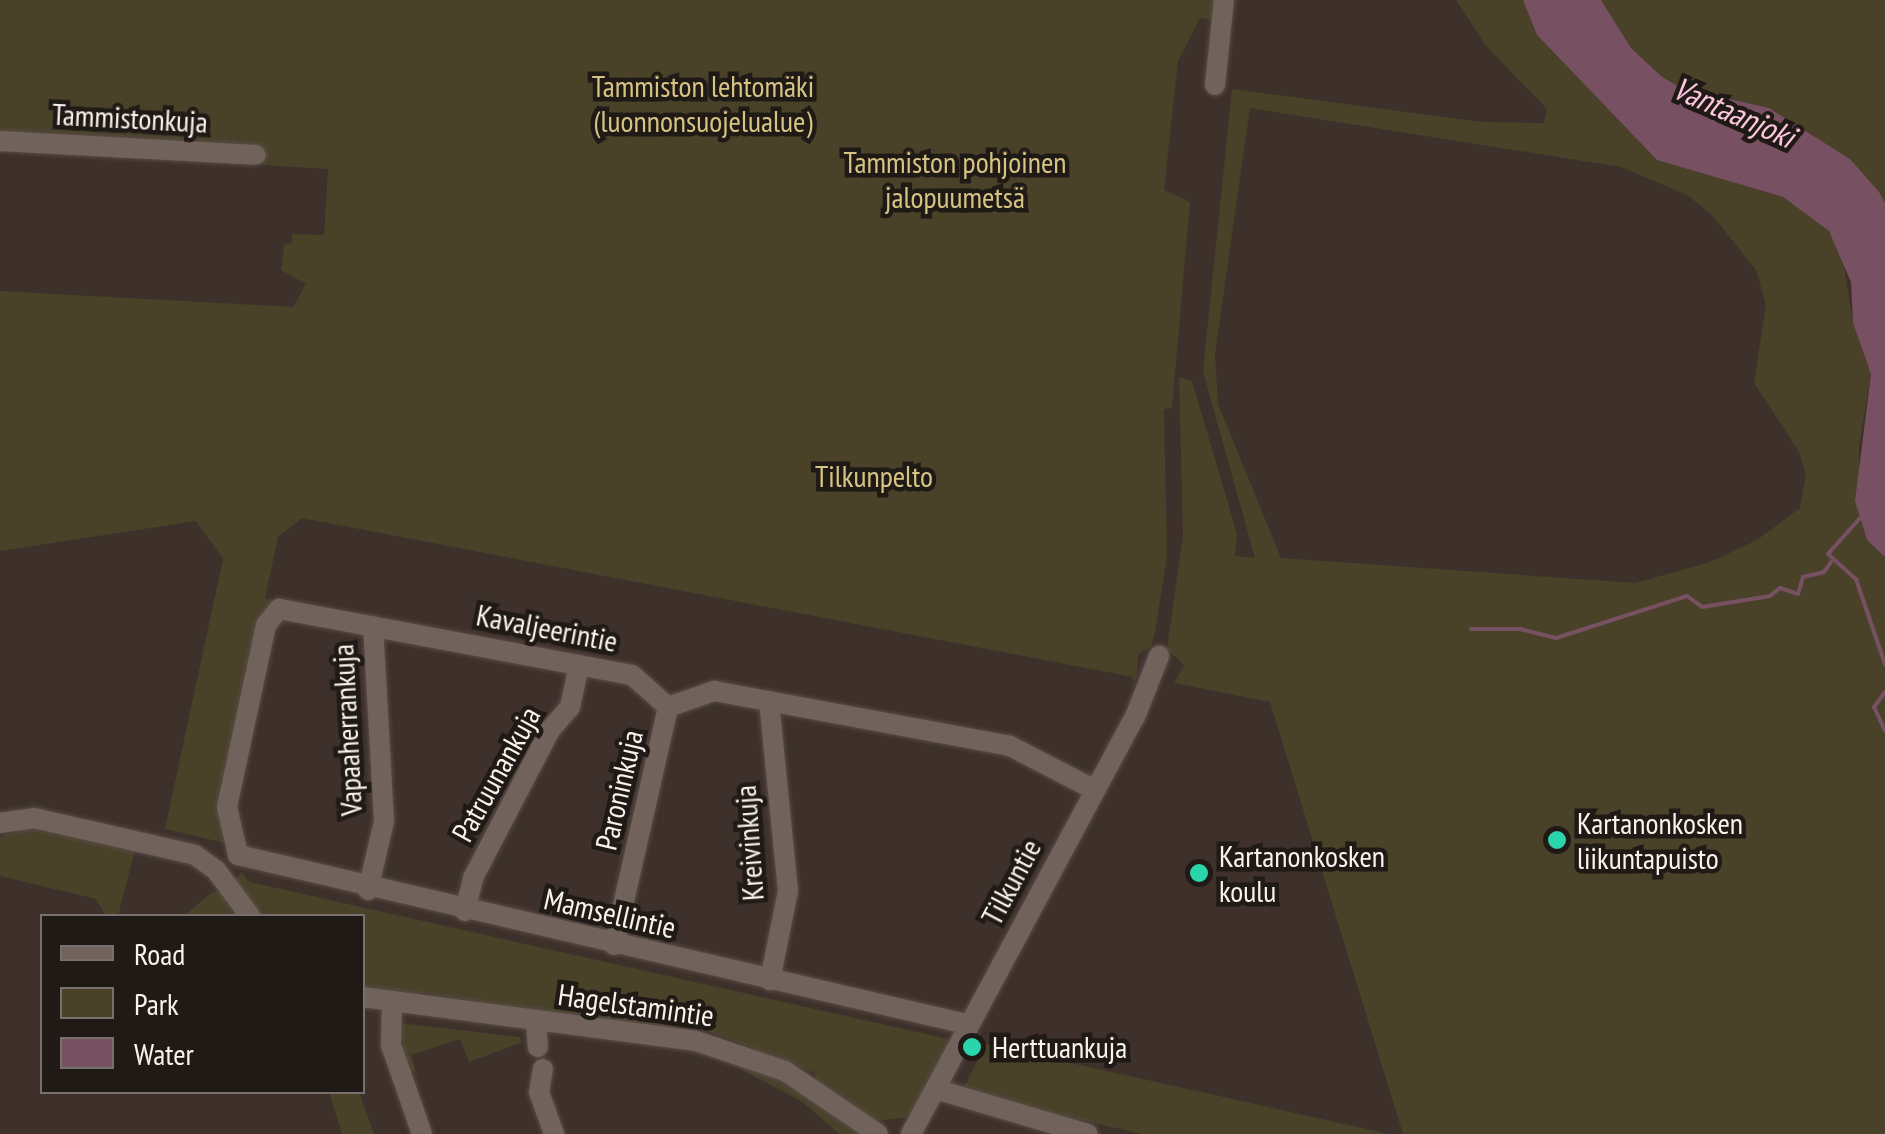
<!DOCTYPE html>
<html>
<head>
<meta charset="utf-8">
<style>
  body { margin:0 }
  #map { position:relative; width:1885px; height:1134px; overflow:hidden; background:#3e302a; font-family:"PT Sans Narrow",sans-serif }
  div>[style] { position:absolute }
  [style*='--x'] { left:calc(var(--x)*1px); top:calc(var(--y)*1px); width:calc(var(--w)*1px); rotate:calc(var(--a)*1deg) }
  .green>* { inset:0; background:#494229 }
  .water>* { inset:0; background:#775162 }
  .stream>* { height:4px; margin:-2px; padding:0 2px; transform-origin:2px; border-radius:2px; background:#775162 }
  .roads { filter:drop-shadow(0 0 2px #584c47) drop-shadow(0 0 2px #584c47) }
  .minor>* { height:20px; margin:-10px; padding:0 10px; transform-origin:10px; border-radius:10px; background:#72625c }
  .dots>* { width:28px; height:28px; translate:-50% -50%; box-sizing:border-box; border:5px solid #201a17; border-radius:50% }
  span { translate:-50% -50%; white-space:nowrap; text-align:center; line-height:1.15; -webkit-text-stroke:9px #201a17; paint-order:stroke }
  .park-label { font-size:30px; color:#d7c483 }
  .street-label { font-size:30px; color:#fbf1ed }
  .poi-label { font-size:30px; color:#fbf1ed }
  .left { translate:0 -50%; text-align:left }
  .water-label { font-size:32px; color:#fdc6de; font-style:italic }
  .legend { position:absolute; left:40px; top:914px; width:325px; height:180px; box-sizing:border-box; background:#201a17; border:2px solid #78706d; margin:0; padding:12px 18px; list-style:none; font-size:30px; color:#fbf1ed }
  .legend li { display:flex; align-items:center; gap:20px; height:50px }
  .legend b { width:50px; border:2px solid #78706d }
</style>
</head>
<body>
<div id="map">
  <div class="green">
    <i style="clip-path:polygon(0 0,1229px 0,1227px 22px,1200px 18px,1178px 61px,1164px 190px,1190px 202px,1172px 408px,1164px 409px,1167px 557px,1155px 632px,1151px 646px,1138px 655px,1137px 676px,1133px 684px,1133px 677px,302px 518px,278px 537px,265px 598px,282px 602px,221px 826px,225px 843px,165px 829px,223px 559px,196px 521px,0 551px,0 291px,293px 307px,306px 284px,281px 270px,284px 245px,292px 243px,292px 234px,324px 235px,328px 169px,262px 165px,262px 146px,0 132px)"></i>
    <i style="clip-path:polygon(evenodd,1456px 0,1523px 0,1537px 35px,1657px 160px,1783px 197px,1829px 231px,1842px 254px,1853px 323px,1871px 374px,1859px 446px,1860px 518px,1867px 540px,1885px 557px,1885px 1134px,1403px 1134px,1270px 702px,1174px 683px,1184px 665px,1167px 649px,1183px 536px,1179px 377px,1192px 381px,1237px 534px,1235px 556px,1255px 558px,1203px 371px,1232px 89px,1482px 122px,1544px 123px,1547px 109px,1486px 46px,1456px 0,1250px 108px,1621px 167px,1687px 195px,1712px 215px,1756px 270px,1766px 305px,1754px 383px,1799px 452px,1806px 474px,1800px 508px,1757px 540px,1710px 562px,1635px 583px,1281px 558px,1218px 404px,1215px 354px,1250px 108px)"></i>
    <i style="clip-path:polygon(1601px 0,1885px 0,1885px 278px,1882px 198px,1850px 159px,1769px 108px,1681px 88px,1661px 76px,1631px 48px)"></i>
    <i style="clip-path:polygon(30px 827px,135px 850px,118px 916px,106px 916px,96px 899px,0 876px,0 837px)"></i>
    <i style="clip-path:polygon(242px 873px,249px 882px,953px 1040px,911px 1117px,874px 1121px,816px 1082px,815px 1073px,701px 1028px,681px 1025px,673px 1032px,423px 993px,414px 999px,363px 990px,362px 916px,260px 916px,234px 879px)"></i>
    <i style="clip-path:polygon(221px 890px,241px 916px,184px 916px,211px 893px)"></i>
    <i style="clip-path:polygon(399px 1023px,519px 1037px,523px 1042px,469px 1062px,460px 1039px,411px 1055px,416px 1071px,409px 1072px)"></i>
    <i style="clip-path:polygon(986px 1044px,1389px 1134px,1142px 1134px,961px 1093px)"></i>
    <i style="clip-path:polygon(708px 1052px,784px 1080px,864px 1134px,839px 1134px,801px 1101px)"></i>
    <i style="clip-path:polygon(329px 1092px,359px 1092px,374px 1134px,342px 1134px)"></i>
  </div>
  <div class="water">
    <i style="clip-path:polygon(1523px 0,1601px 0,1631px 48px,1661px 76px,1681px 88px,1769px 108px,1850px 159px,1879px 192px,1885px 203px,1885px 557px,1867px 540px,1855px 501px,1871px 374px,1853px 323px,1851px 282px,1829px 231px,1783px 197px,1657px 160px,1537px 35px)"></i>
  </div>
  <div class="stream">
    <i style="--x:1860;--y:518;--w:48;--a:131.6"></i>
    <i style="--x:1828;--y:554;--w:38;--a:42"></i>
    <i style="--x:1856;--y:579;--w:90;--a:71.2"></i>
    <i style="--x:1471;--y:629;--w:49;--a:0"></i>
    <i style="--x:1520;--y:629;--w:37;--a:14"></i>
    <i style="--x:1556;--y:638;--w:138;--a:-17.8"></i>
    <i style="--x:1687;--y:596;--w:19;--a:36"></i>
    <i style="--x:1702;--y:607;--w:69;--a:-9.2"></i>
    <i style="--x:1770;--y:596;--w:13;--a:-39"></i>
    <i style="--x:1780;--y:588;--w:19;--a:18"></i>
    <i style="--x:1798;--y:594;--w:18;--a:-74"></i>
    <i style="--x:1803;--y:577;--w:22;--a:-13"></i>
    <i style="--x:1824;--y:572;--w:12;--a:-55"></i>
    <i style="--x:1885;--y:692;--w:19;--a:126"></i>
    <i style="--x:1874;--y:707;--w:26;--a:65"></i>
  </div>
  <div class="roads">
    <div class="minor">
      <i style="--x:1215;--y:85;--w:85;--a:-84"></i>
      <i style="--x:0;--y:141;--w:256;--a:3.1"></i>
      <i style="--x:769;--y:701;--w:191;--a:84.3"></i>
      <i style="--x:788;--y:891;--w:91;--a:101.4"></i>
      <i style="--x:0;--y:823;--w:34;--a:-8"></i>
      <i style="--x:34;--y:818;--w:165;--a:12.9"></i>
      <i style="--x:195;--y:855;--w:26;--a:36"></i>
      <i style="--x:216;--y:870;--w:57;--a:53.5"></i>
      <i style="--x:238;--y:855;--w:49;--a:-102.9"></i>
      <i style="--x:227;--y:807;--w:186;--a:-77.9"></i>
      <i style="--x:266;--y:625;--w:21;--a:-51"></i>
      <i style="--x:279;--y:609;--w:359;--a:10.6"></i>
      <i style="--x:632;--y:675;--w:48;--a:41.6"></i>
      <i style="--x:668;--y:707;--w:49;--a:-19.2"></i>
      <i style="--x:714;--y:691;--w:301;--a:10.5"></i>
      <i style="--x:1010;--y:746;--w:93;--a:27.4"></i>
      <i style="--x:238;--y:855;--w:751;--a:13.07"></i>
      <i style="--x:368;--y:890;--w:71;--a:-76.9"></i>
      <i style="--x:384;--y:821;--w:195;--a:-93.2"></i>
      <i style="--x:465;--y:911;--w:34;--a:-76"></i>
      <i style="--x:473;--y:878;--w:167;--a:-62.5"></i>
      <i style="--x:550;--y:730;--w:30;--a:-49"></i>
      <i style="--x:570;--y:707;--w:43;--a:-77.9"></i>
      <i style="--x:614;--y:945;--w:244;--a:-77.2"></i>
      <i style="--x:362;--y:997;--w:337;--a:7.5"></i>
      <i style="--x:696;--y:1041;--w:94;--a:18.6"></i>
      <i style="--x:785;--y:1071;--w:112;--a:34.1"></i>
      <i style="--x:392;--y:1003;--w:42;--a:91.4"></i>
      <i style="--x:391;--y:1045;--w:94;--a:70.8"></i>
      <i style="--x:536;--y:1021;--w:26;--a:86"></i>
      <i style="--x:543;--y:1069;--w:23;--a:100"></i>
      <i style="--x:539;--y:1092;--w:45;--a:70.3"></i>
      <i style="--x:935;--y:1089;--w:159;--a:16.4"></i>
      <i style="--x:911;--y:1134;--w:473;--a:-61.8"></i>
      <i style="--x:1135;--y:717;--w:66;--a:-68.5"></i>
    </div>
  </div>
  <div class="dots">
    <i style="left:1557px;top:840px;background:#2bd5ac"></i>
    <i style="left:1199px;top:873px;background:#2bd5ac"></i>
    <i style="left:972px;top:1047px;background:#2bd5ac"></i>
  </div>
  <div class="park-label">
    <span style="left:703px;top:103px">Tammiston lehtomäki<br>(luonnonsuojelualue)</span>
    <span style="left:955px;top:179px">Tammiston pohjoinen<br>jalopuumetsä</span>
    <span style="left:874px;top:476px">Tilkunpelto</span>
  </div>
  <div class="street-label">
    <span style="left:130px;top:118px;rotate:3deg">Tammistonkuja</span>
    <span style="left:547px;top:628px;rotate:11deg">Kavaljeerintie</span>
    <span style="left:347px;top:730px;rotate:-93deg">Vapaaherrankuja</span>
    <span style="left:496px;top:774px;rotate:-61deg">Patruunankuja</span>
    <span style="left:619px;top:790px;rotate:-77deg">Paroninkuja</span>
    <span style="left:749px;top:843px;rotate:-94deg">Kreivinkuja</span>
    <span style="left:1011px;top:882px;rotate:-62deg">Tilkuntie</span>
    <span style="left:610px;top:913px;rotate:13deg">Mamsellintie</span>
    <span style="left:636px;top:1005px;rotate:8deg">Hagelstamintie</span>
  </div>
  <div class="poi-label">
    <span class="left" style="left:1577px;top:840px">Kartanonkosken<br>liikuntapuisto</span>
    <span class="left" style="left:1219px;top:873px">Kartanonkosken<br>koulu</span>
    <span class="left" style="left:992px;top:1047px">Herttuankuja</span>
  </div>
  <div class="water-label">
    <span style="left:1734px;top:112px;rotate:24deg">Vantaanjoki</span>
  </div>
  <ul class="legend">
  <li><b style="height:12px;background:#72625c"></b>Road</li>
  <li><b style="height:28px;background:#494229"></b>Park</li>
  <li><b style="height:28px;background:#775162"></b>Water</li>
  </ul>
</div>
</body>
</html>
